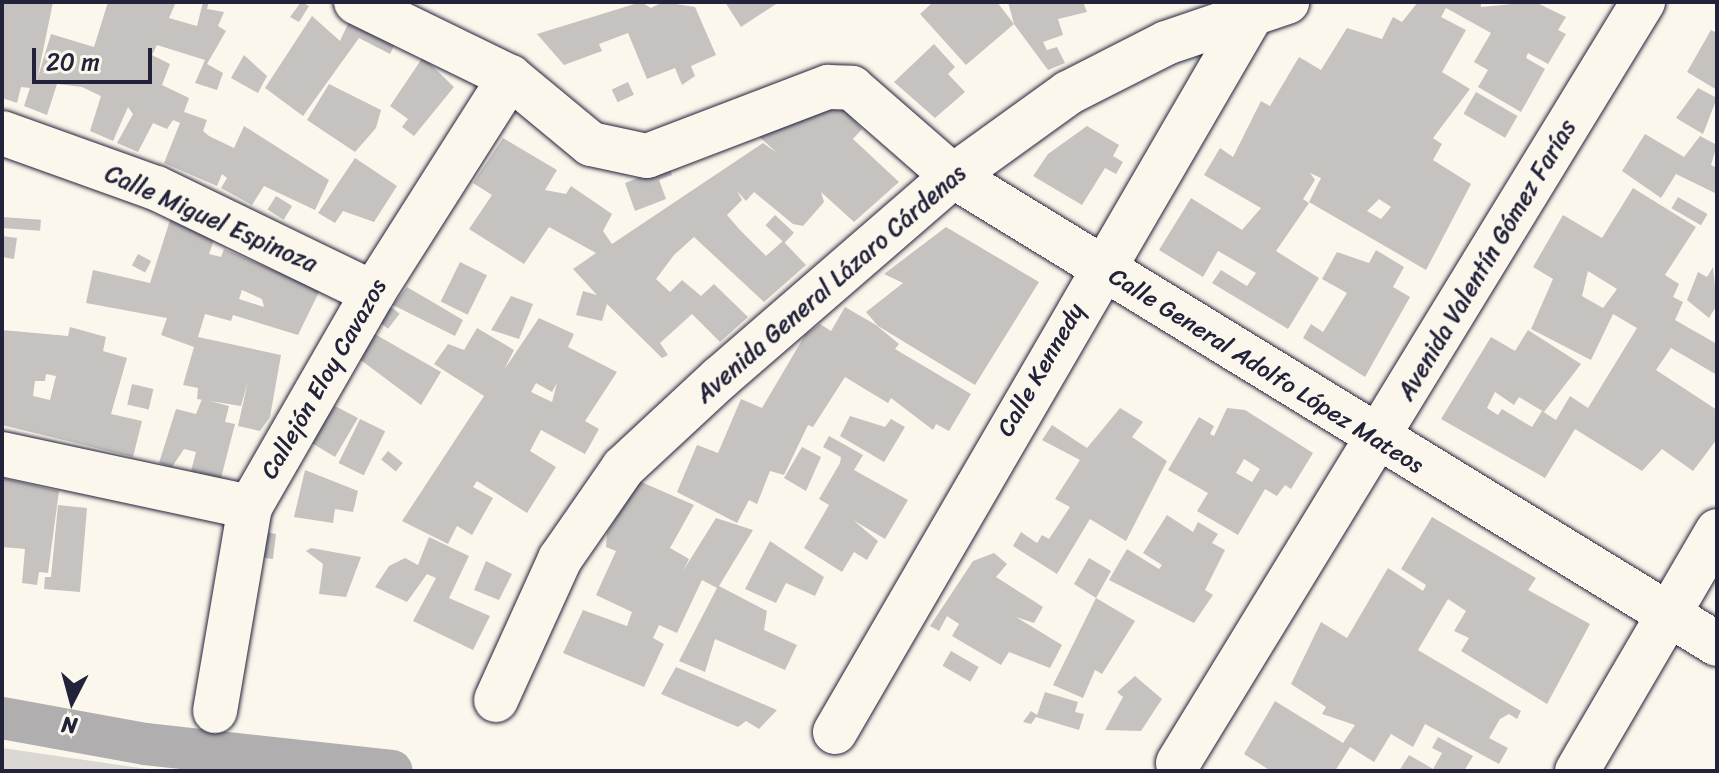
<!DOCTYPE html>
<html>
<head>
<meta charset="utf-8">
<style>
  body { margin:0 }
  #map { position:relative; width:1719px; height:773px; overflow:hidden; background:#fbf7ec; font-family:Sriracha,sans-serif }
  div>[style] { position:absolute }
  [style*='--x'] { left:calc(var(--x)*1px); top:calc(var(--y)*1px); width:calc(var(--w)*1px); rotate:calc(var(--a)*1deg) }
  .green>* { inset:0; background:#dbd8d3 }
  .canal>* { height:42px; margin:-21px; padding:0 21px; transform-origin:21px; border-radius:21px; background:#b1aeb0 }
  .building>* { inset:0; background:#c6c2c0; transform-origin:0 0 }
  .roads { filter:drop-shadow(0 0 2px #22223b) drop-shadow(0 0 2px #22223b) }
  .minor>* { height:44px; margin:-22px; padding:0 22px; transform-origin:22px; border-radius:22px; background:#fbf7ec }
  span { translate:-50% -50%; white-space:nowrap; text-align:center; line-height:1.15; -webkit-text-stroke:6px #fbf7ec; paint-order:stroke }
  .street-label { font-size:24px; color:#22223b }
  .frame { position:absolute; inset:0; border:4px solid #22223b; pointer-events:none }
  .north { position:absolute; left:32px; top:661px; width:80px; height:80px; -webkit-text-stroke:6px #fbf7ec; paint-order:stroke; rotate:186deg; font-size:22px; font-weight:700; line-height:32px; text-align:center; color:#22223b }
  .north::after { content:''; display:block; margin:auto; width:28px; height:36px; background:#22223b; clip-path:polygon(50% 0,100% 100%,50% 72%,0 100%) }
  .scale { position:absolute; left:32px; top:48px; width:120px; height:36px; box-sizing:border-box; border:4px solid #22223b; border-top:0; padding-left:10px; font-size:24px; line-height:28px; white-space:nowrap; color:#22223b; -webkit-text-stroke:6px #fbf7ec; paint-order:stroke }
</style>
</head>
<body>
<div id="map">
  <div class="green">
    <i style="clip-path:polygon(2px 748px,161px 771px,2px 771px)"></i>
  </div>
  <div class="canal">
    <i style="--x:2;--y:718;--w:145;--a:10.3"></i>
    <i style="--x:145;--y:744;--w:248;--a:6.2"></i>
  </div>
  <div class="building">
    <i style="clip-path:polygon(2px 2px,53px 2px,37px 80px,51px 34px,94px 47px,108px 2px,176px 2px,169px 18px,197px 26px,203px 2px,209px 2px,207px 9px,224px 12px,218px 26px,226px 31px,207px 64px,223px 73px,217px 90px,195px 83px,205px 60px,157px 45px,152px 55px,170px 64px,162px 85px,189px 98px,184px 112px,207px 120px,203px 131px,209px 136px,234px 148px,244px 126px,329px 180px,315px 210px,264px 186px,252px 205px,221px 188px,227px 178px,222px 174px,217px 186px,164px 163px,180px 123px,173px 120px,167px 129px,153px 123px,138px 152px,117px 143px,133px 114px,128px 107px,113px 141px,90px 131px,101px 96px,82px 87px,57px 84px,47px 115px,24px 106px,30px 88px,21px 87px,17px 103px,2px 98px)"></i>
    <i style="clip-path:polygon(301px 2px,309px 6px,299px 22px,290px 17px)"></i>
    <i style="clip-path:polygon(641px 2px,651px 8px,663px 2px,695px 7px,716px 55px,691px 66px,695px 76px,682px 85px,675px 68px,647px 79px,628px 33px,599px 44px,602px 51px,564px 65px,537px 34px)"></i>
    <i style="clip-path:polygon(725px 2px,779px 2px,741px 27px)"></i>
    <i style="clip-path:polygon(933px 2px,997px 2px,1014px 24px,966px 65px,920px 14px)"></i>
    <i style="clip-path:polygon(1008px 2px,1083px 2px,1087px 12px,1058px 19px,1063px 35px,1043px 42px,1047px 50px,1057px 47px,1065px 63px,1048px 70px,1014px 24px)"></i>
    <i style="clip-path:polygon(evenodd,1418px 2px,1481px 2px,1481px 7px,1535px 2px,1566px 17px,1558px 30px,1566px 34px,1548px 64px,1528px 53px,1526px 58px,1545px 69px,1521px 112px,1478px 87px,1488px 70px,1474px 62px,1491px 33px,1446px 8px,1441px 17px,1466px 30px,1442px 72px,1470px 89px,1433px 138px,1442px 144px,1433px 160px,1471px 184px,1426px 270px,1309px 202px,1321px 178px,1310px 173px,1315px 180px,1303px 199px,1309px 203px,1276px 251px,1319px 278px,1288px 329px,1212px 283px,1221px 270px,1247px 286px,1256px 273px,1218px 251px,1203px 277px,1159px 250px,1191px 198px,1242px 230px,1261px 208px,1204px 175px,1220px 148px,1233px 157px,1261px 101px,1270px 106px,1299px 57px,1321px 70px,1347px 28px,1382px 39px,1393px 17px,1402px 22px,1418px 2px,1379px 199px,1391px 207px,1381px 219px,1367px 211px,1379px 199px)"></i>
    <i style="clip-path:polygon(353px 13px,372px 18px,368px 33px,376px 20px,400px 34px,390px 54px,359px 38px,303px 116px,265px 88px,312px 16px,340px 41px)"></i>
    <i style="clip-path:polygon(1711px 30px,1717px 33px,1717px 90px,1687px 72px)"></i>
    <i style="clip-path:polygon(934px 44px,955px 67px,948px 74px,965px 92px,935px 118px,894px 82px)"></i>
    <i style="clip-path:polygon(244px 55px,267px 76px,258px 93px,231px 78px)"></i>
    <i style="clip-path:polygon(423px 57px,454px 87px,414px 136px,402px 127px,408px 119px,390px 106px)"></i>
    <i style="left:628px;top:82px;width:14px;height:18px;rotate:65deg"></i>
    <i style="clip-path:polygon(329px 84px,381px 110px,376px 128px,355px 152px,307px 120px)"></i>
    <i style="clip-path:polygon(1698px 88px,1717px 98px,1703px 134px,1676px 118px)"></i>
    <i style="left:1476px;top:92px;width:48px;height:25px;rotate:30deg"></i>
    <i style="clip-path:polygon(833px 98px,862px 129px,853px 139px,899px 182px,854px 222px,821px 192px,824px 202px,803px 226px,793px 224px,754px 192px,746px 201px,737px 191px,742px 200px,727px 215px,739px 229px,766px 256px,783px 241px,806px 265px,764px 302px,694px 237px,674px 255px,656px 279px,670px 292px,682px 280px,701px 296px,714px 284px,748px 317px,720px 342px,692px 314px,660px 343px,668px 355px,662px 358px,607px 304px,602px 321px,576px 315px,583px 291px,597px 295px,573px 269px,596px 253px,549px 227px,524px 264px,469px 229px,492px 195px,473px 183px,503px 138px,557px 170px,545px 190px,566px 194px,571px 186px,612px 214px,603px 231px,612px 244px,763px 143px,777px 153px,753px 131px)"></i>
    <i style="clip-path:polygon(1087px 126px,1119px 145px,1113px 156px,1123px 162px,1116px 174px,1105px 168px,1082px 205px,1033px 176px,1048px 154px)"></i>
    <i style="clip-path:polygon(1645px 134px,1684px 157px,1700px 136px,1717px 145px,1711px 165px,1717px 168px,1717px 194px,1676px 174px,1661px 198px,1622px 171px)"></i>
    <i style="clip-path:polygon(355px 158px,397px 186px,374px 222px,343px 211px,335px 223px,318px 213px)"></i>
    <i style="clip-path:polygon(669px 166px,672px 175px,659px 180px,666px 199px,635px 211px,625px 183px)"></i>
    <i style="clip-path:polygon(evenodd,1633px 188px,1696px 227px,1665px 275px,1679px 284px,1673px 297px,1683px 302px,1675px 320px,1717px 344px,1717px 375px,1671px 348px,1656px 370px,1717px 410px,1717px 439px,1693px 471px,1662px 449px,1642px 471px,1575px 429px,1545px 478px,1441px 419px,1491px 337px,1515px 351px,1528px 330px,1581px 364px,1544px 412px,1519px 397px,1514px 405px,1495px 392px,1487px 408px,1498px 415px,1502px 409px,1532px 427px,1542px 411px,1556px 420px,1570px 396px,1588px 408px,1637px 328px,1613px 314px,1591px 360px,1531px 329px,1553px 279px,1533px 267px,1563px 215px,1602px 238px,1633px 188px,1588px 271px,1617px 289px,1603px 308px,1582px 296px,1588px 271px)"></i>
    <i style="left:276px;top:196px;width:19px;height:16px;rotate:32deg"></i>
    <i style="left:1678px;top:197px;width:34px;height:13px;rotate:30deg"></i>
    <i style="left:775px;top:215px;width:26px;height:14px;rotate:43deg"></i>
    <i style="left:2px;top:217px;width:39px;height:11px;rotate:4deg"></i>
    <i style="clip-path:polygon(evenodd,171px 217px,215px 237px,209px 254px,221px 257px,224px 249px,320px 290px,298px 335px,233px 315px,231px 321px,205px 314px,198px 337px,281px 355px,270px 417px,260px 431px,238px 426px,248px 381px,241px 406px,197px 399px,198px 388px,183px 385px,194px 347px,161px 335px,167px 318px,86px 303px,93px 270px,150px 283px,171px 217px,242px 290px,262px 299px,264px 307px,239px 299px,242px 290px)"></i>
    <i style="clip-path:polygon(946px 227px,1039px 282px,975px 385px,878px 326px,866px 312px,903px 283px,884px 274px)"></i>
    <i style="clip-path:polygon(2px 236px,17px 238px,14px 259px,2px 257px)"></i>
    <i style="clip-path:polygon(1376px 250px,1404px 267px,1393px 287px,1410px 297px,1365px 377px,1303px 338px,1311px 324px,1323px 332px,1347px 293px,1322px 279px,1337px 252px,1369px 263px)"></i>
    <i style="left:138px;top:254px;width:15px;height:13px;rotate:28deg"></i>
    <i style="left:460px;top:262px;width:30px;height:44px;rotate:26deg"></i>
    <i style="clip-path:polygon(1713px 267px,1717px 305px,1709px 318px,1687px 300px,1698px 272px,1707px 277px)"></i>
    <i style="clip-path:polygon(407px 287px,463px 320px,455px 336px,393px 305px)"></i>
    <i style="clip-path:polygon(511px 296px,533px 304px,519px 339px,491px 330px)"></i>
    <i style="left:391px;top:307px;width:11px;height:19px;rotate:38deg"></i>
    <i style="clip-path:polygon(845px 307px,876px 325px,899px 344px,895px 349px,971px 394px,949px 431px,936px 424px,933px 430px,891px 398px,888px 403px,845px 377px,813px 427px,808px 425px,784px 475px,770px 471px,757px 504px,749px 500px,737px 523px,677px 492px,697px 445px,718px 453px,741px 399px,762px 408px,805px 335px,820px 324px,831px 331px)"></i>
    <i style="clip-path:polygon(evenodd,539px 318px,574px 334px,568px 347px,617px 372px,585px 421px,599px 429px,585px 454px,541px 430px,530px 451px,556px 467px,527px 513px,477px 481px,473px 487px,493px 498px,472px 535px,457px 526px,448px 544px,402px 521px,484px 396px,434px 364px,448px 344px,464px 350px,477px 328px,514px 350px,504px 370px,539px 318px,536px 383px,552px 392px,557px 383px,552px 402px,531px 392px,536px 383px)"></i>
    <i style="clip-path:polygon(evenodd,70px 327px,106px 337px,103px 351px,127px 358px,111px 414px,142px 421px,133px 457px,2px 425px,2px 330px,68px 336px,70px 327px,46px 374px,56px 376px,50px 400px,33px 396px,35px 381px,45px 381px,46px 374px)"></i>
    <i style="clip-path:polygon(373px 333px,441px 372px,421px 405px,358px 358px)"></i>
    <i style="left:132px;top:384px;width:22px;height:21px;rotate:13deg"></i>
    <i style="clip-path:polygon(202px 399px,229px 406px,225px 422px,235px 424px,221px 478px,191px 471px,196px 452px,184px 449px,172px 467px,159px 463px,176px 409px,196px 414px)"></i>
    <i style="clip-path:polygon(335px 406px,358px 418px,335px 457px,310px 442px)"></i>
    <i style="clip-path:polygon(1120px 408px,1143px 422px,1132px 437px,1167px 461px,1126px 541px,1090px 519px,1057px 574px,1013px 546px,1021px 532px,1037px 543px,1042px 535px,1049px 539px,1070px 507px,1055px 499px,1080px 460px,1042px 440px,1052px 425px,1087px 448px)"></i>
    <i style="clip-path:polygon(evenodd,1227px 408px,1245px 410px,1313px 453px,1291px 489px,1285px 485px,1277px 496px,1265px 489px,1238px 535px,1197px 511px,1208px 493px,1168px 470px,1199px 417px,1214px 426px,1210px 434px,1214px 436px,1227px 408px,1244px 459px,1260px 469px,1252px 482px,1236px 473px,1244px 459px)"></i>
    <i style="clip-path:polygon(850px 416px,885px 427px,891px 419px,905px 427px,884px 462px,840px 436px)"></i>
    <i style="left:360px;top:419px;width:28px;height:49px;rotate:26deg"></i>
    <i style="clip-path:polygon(829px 436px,863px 455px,854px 470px,908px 500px,885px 539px,853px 520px,878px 541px,867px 560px,854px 552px,842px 572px,804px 548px,829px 505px,819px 499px,840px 463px,841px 457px,823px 447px)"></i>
    <i style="clip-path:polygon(802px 447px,821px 457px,806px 491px,784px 478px)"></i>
    <i style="left:388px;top:451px;width:19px;height:11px;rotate:39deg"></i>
    <i style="clip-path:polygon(305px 470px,358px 491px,353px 512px,335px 509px,333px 523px,294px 517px)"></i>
    <i style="clip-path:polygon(2px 478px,59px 491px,48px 573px,39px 572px,37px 585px,22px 583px,25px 549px,2px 547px)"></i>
    <i style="clip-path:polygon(639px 481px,694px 505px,670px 548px,689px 559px,683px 571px,716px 518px,753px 530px,719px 586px,767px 611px,764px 630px,797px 645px,785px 670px,715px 639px,705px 672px,679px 661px,717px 588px,702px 580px,677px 633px,659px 625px,653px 638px,664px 644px,644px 687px,563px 653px,583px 610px,627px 626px,632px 612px,596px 595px,616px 551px,606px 547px,607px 533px)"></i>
    <i style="clip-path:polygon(58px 505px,87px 508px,80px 592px,44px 589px,45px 577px,51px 577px)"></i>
    <i style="clip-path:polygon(1167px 515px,1193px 532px,1198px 522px,1218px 534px,1212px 543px,1225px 550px,1205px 590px,1213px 595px,1194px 623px,1109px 580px,1127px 549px,1159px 569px,1162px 565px,1143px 553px)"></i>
    <i style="clip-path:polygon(1432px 517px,1536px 578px,1528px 590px,1590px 624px,1547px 704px,1461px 651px,1469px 638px,1454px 631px,1466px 611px,1448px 599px,1418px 650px,1521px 711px,1517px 719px,1509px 714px,1500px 719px,1489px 738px,1508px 748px,1499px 764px,1425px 724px,1413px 747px,1391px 734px,1374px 762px,1350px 747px,1335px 771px,1271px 771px,1244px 754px,1275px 701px,1343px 743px,1355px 725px,1322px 714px,1326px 707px,1291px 684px,1321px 622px,1347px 638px,1388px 568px,1423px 591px,1426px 585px,1401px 569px)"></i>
    <i style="clip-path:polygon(259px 531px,276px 534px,273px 559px,258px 557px)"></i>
    <i style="clip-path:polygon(429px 537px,469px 556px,449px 598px,490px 616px,473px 650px,413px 621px,436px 578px,427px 574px,407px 602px,375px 587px,389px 566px,405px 558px,418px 565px)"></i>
    <i style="clip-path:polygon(770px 541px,824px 577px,815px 596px,786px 583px,776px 603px,745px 589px)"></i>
    <i style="clip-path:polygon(311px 548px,361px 557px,346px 597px,319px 594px,323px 564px,306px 551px)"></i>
    <i style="clip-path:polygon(994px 553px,1007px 564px,996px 577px,1043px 607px,1034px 623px,1016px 617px,1062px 645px,1050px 668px,1009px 652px,1001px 665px,952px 636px,959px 624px,947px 616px,939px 631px,930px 626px,973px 561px)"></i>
    <i style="clip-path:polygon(1089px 558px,1111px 571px,1096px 598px,1135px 621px,1102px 674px,1095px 670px,1083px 698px,1053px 685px,1096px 598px,1074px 584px)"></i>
    <i style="clip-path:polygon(486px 561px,512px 574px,499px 600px,474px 590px)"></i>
    <i style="left:951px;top:651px;width:32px;height:17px;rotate:30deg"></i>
    <i style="clip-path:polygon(676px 667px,702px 678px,777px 710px,759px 729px,746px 721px,738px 727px,661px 694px)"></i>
    <i style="clip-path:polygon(1135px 676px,1162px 699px,1141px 731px,1105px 730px,1123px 697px,1117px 692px)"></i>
    <i style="clip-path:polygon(1045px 692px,1078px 702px,1075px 712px,1084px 714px,1079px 730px,1036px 717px,1031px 724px,1023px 722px,1031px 711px,1037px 715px)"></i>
    <i style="clip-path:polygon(1438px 737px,1473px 756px,1464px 771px,1399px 771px,1409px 755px,1433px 769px,1442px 753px,1432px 748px)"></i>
  </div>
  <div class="roads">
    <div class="minor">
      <i style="--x:356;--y:2;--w:171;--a:26"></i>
      <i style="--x:510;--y:77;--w:105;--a:39.6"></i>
      <i style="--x:591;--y:144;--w:57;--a:12.1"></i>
      <i style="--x:647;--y:156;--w:194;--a:-20.9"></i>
      <i style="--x:828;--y:87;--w:24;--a:2"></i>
      <i style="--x:852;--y:88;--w:134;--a:41.1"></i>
      <i style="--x:953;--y:176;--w:896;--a:31.49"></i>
      <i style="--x:2;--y:133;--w:164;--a:19.7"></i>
      <i style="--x:156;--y:188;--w:241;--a:25.8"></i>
      <i style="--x:2;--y:454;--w:254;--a:12.1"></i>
      <i style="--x:496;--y:700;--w:155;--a:-65.6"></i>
      <i style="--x:560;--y:559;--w:111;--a:-55.3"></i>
      <i style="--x:623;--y:468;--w:132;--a:-42.9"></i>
      <i style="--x:720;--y:378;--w:308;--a:-40.9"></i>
      <i style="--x:953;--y:176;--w:142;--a:-35.8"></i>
      <i style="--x:1068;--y:93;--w:110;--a:-27"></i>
      <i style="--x:1166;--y:43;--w:128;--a:-18.7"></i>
      <i style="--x:215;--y:711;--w:207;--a:-80.3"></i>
      <i style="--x:250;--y:507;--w:247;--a:-60.1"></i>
      <i style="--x:373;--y:293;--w:256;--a:-57.6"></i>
      <i style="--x:835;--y:732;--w:833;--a:-59.86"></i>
      <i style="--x:1178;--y:763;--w:892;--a:-58.57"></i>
      <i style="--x:1577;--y:771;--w:278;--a:-59.7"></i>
    </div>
  </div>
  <div class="street-label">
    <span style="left:211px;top:219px;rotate:24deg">Calle Miguel Espinoza</span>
    <span style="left:1487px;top:260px;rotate:-59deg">Avenida Valentín Gómez Farías</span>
    <span style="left:831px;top:284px;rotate:-41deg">Avenida General Lázaro Cárdenas</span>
    <span style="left:1041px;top:370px;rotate:-60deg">Calle Kennedy</span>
    <span style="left:1266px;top:371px;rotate:32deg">Calle General Adolfo López Mateos</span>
    <span style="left:324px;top:379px;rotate:-60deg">Callejón Eloy Cavazos</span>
  </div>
  <div class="frame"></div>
  <div class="north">N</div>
  <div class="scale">20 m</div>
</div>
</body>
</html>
